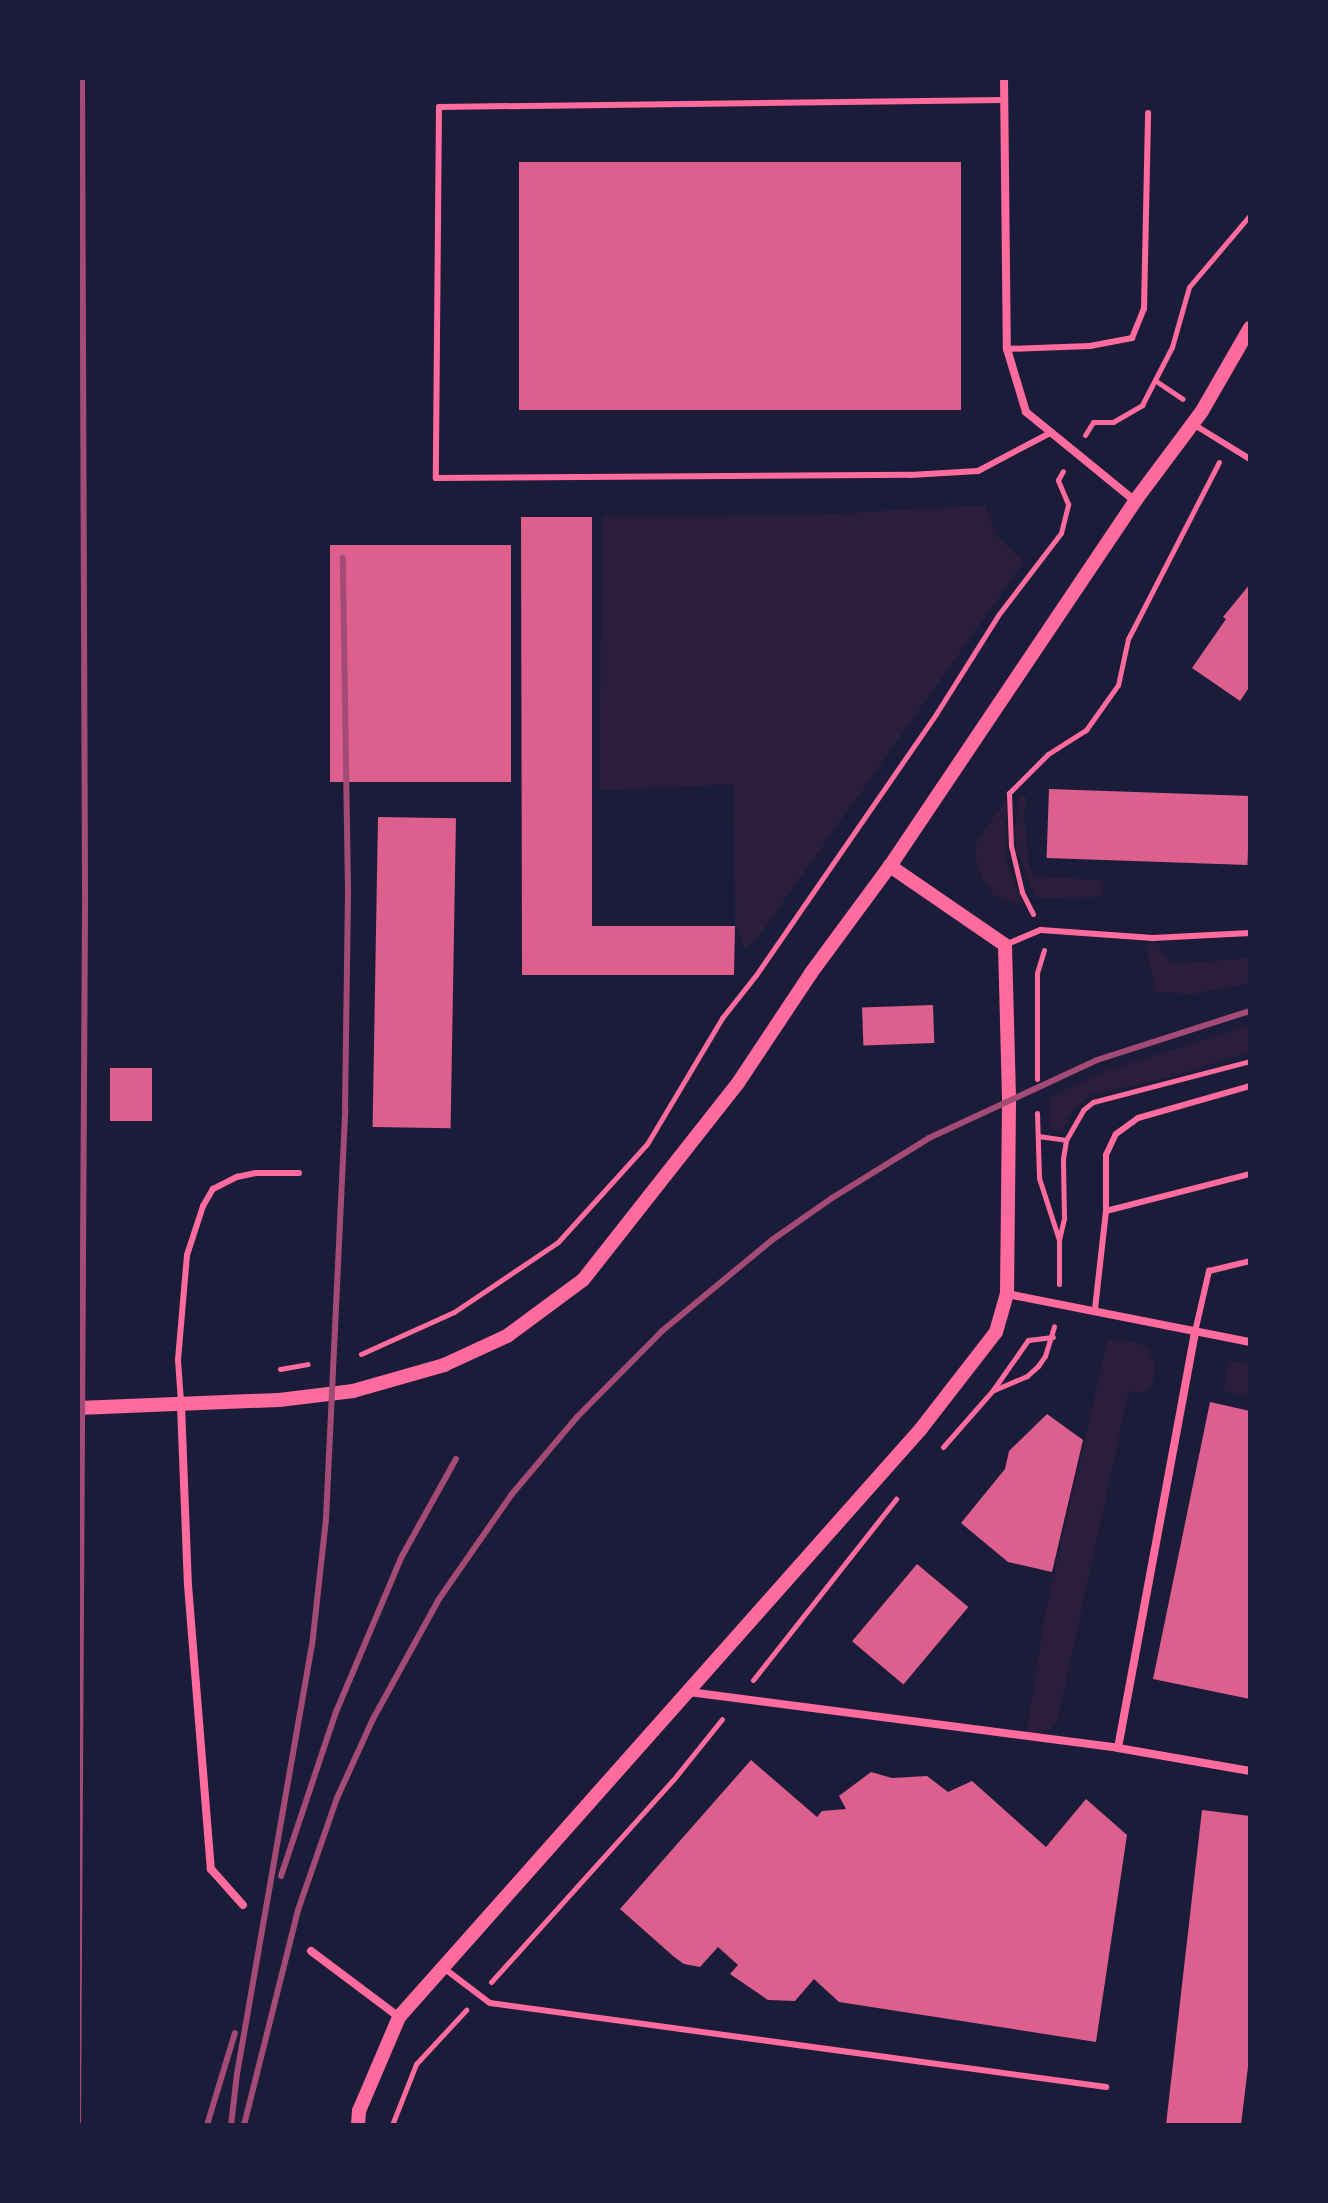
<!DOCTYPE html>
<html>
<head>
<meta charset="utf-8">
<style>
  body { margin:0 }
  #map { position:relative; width:1328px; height:2203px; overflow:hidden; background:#1b1b3a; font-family:"DM Sans",sans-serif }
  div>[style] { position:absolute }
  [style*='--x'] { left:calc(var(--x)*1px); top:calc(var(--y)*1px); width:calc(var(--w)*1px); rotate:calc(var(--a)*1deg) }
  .green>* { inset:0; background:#2a1e3b }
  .building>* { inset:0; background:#dd5f8e; transform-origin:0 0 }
  .path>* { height:5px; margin:-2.5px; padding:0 2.5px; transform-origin:2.5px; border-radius:2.5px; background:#ff6b9d }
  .service>* { height:6px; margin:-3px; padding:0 3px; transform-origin:3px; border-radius:3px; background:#ff6b9d }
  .minor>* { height:8px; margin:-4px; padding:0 4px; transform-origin:4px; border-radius:4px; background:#ff6b9d }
  .tertiary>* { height:14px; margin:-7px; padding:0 7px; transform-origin:7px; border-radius:7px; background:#ff6b9d }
  .rail>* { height:6px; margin:-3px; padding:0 3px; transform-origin:3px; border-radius:3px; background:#a44b75 }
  span { translate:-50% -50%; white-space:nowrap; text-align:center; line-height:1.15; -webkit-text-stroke:8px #1b1b3a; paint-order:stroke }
  .frame { position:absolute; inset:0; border:80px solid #1b1b3a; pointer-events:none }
</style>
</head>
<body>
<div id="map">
  <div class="green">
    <i style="clip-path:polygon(985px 505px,997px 536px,1024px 562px,756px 940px,745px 948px,735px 926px,734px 784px,599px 791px,602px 516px,813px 515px)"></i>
    <i style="clip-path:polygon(1019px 797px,1027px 797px,1024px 814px,1029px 866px,1034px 876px,1100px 880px,1104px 885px,1101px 897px,1036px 898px,1017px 852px,1015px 830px)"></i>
    <i style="clip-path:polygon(1006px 802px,1006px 860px,1023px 905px,994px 895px,982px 878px,975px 857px,977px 839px)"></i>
    <i style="clip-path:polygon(1153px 938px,1171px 964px,1250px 958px,1250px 983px,1192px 994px,1156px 992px,1146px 949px)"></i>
    <i style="clip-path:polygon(1250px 1025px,1250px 1052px,1175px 1076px,1091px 1095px,1074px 1109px,1061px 1132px,1049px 1129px,1049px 1097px,1105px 1071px)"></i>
    <i style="clip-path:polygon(1108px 1338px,1146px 1345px,1156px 1366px,1153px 1382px,1146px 1393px,1129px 1391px,1057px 1723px,1036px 1737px,1026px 1736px,1045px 1613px)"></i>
    <i style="clip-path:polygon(1229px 1360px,1250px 1364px,1250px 1396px,1223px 1391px)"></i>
  </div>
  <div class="building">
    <i style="left:961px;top:162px;width:248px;height:442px;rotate:90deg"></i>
    <i style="clip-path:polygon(521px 517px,592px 517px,592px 926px,735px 926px,734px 975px,522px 975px)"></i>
    <i style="left:330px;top:545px;width:181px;height:237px"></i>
    <i style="clip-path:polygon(1250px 584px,1250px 686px,1240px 701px,1192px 668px,1226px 619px,1223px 617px)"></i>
    <i style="left:1049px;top:789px;width:201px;height:69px;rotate:2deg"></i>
    <i style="left:378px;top:817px;width:78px;height:310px;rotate:1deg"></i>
    <i style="left:933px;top:1005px;width:38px;height:71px;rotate:88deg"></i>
    <i style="left:152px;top:1068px;width:53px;height:42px;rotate:90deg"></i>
    <i style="clip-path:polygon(1210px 1402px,1250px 1411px,1250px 1699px,1153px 1679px)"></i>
    <i style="clip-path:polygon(1047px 1414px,1083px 1440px,1052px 1572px,1008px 1562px,961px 1523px,1005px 1469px,1009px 1451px)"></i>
    <i style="left:917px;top:1564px;width:67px;height:101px;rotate:40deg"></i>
    <i style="clip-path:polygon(751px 1760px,817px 1817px,822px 1811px,846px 1809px,839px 1796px,871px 1772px,892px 1778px,927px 1776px,948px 1792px,972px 1781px,1046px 1847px,1086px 1799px,1127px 1835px,1096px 2042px,839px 2002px,814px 1979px,795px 2001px,768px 2000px,730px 1974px,738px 1965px,718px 1947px,700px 1967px,684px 1964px,673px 1956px,620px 1909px)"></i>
    <i style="clip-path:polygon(1202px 1810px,1250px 1816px,1250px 2050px,1241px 2125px,1166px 2125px)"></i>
  </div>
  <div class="path">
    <i style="--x:1156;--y:381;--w:32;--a:34"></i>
    <i style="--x:1085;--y:435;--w:15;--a:-58"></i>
    <i style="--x:1093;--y:422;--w:20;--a:0"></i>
    <i style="--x:1113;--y:422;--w:34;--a:-30"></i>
    <i style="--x:1142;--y:405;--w:65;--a:-62.7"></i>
    <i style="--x:1172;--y:347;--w:62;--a:-74.2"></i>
    <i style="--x:1189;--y:287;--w:94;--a:-49.7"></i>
    <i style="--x:1033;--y:914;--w:25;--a:-117"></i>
    <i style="--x:1022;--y:892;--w:47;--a:-103.4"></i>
    <i style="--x:1011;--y:846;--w:53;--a:-92.2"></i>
    <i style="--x:1009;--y:793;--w:55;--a:-45"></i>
    <i style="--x:1048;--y:754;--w:45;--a:-32.3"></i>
    <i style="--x:1086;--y:730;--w:55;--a:-54.6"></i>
    <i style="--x:1118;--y:685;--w:47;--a:-77.7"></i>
    <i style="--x:1128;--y:639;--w:199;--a:-62.8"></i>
    <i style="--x:1037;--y:1079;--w:106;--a:-90"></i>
    <i style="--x:1037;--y:973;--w:24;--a:-73"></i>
    <i style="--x:1037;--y:1113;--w:65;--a:88.2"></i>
    <i style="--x:1039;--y:1178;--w:65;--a:72.1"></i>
    <i style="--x:1038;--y:1136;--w:28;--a:8"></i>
    <i style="--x:1059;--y:1284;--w:44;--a:-90"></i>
    <i style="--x:1059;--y:1240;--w:23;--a:-77"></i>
    <i style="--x:1064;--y:1218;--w:59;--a:-91"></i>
    <i style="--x:1063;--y:1159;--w:19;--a:-81"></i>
    <i style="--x:1066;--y:1140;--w:34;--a:-60"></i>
    <i style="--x:1083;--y:1110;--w:13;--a:-39"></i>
    <i style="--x:1093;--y:1102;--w:162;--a:-14.6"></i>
    <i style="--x:361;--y:1354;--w:102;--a:-24.3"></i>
    <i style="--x:454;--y:1312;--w:125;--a:-33.9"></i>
    <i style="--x:558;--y:1242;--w:132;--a:-47.8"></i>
    <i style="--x:647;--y:1144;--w:147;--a:-59.2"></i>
    <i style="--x:722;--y:1018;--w:55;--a:-51.7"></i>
    <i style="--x:756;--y:975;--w:317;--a:-55.4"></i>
    <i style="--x:936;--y:714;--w:118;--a:-57.8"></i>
    <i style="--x:999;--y:614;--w:102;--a:-52.6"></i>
    <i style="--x:1061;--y:533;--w:30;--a:-76"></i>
    <i style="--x:1068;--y:504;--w:26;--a:-113"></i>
    <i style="--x:1058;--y:480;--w:10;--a:-61"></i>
    <i style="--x:280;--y:1369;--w:28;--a:-10"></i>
    <i style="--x:994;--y:1390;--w:36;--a:-23"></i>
    <i style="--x:1027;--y:1376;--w:15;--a:-42"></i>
    <i style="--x:1038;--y:1366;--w:12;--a:-55"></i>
    <i style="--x:1045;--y:1356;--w:31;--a:-73"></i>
    <i style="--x:943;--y:1447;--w:76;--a:-48.7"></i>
    <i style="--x:993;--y:1390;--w:61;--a:-55"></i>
    <i style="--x:1028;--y:1340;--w:25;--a:-7"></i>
    <i style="--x:753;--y:1680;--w:231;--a:-51.7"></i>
    <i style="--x:491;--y:1982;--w:272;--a:-48"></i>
    <i style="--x:673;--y:1780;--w:78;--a:-51.2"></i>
    <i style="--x:392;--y:2125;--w:66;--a:-68.5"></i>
    <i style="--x:416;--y:2064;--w:74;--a:-47.2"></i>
  </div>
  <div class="service">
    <i style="--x:1004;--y:100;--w:565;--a:179.29"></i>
    <i style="--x:439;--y:107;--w:371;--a:90.5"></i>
    <i style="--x:436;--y:478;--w:474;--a:-0.4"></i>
    <i style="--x:910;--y:475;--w:68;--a:-3.4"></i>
    <i style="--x:978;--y:471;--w:81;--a:-27.8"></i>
    <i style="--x:1007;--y:349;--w:83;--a:-2.1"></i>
    <i style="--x:1090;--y:346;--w:43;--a:-10.8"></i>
    <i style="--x:1132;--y:338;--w:31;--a:-68"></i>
    <i style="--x:1144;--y:309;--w:196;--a:-88.8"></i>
    <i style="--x:1193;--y:424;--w:67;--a:31.6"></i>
    <i style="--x:1005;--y:945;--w:39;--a:-23"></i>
    <i style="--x:1041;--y:930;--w:112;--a:4.1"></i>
    <i style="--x:1153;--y:938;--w:97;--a:-3"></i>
    <i style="--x:1106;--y:1211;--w:149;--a:-14.4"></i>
    <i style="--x:1095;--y:1309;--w:99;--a:-83.6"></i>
    <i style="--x:1106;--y:1211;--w:56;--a:-90"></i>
    <i style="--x:1106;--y:1155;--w:23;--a:-65"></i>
    <i style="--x:1116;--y:1134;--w:27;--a:-36"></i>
    <i style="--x:1138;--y:1118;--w:116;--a:-15.9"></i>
    <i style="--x:1195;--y:1332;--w:63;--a:-77.1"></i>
    <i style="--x:1209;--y:1271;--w:42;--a:-13.7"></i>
    <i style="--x:181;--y:1402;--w:42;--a:-94.1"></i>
    <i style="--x:178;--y:1360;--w:105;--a:-85.1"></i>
    <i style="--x:187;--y:1255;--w:52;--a:-71.9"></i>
    <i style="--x:203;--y:1206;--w:20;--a:-60"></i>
    <i style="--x:213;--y:1189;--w:27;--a:-27"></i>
    <i style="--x:237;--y:1177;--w:19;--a:-12"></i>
    <i style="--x:256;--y:1173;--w:43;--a:0"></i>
    <i style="--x:445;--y:1969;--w:56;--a:37.1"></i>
    <i style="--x:490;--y:2003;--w:622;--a:7.77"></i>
  </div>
  <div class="minor">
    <i style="--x:1004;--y:78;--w:271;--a:89.4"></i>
    <i style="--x:1007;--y:349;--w:66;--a:73.2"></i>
    <i style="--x:1026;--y:412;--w:141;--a:39.2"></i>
    <i style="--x:1007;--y:1294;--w:248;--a:11.2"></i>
    <i style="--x:181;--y:1405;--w:180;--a:87.8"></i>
    <i style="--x:188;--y:1585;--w:285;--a:85.4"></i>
    <i style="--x:211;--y:1869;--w:48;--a:48.4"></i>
    <i style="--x:689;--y:1692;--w:433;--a:7.4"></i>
    <i style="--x:1118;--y:1748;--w:134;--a:9.9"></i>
    <i style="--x:1118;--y:1748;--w:423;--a:-79.5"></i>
    <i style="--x:311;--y:1951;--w:110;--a:36.9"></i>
  </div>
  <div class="tertiary">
    <i style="--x:78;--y:1408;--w:201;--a:-2.3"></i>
    <i style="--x:279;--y:1400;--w:75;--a:-6.9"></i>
    <i style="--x:353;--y:1391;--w:95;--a:-15.9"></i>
    <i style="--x:444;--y:1365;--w:69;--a:-24.7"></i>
    <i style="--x:507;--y:1336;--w:94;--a:-36.4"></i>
    <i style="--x:583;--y:1280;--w:251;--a:-51.8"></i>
    <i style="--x:738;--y:1083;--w:132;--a:-56.4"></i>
    <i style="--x:811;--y:973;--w:133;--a:-53.6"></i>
    <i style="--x:890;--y:866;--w:440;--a:-56.1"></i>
    <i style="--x:1135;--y:501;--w:112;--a:-53.3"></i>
    <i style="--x:1202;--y:411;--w:96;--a:-60"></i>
    <i style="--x:358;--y:2125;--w:14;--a:-86"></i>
    <i style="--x:359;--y:2111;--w:102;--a:-66.9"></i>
    <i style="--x:399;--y:2017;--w:785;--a:-48.41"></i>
    <i style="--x:920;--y:1430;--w:124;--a:-52.2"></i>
    <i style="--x:996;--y:1332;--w:40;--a:-74"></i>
    <i style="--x:1007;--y:1294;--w:196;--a:-89.4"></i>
    <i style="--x:1009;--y:1098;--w:153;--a:-91.5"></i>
    <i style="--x:1005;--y:945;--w:140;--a:-145.5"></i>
  </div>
  <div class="rail">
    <i style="--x:281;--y:1876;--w:173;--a:-71.5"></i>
    <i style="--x:336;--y:1712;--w:169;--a:-67.1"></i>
    <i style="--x:402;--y:1556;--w:111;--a:-60.9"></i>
    <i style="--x:78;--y:2125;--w:1234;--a:-89.67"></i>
    <i style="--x:85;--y:891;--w:813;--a:-90.21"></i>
    <i style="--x:207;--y:2125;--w:96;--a:-73.1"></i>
    <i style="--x:231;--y:2125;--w:51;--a:-83.3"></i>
    <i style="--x:237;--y:2074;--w:435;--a:-80.1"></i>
    <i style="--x:312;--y:1646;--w:128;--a:-83.7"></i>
    <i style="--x:326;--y:1519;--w:410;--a:-87.3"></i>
    <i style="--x:345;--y:1109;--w:219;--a:-89.2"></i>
    <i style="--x:348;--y:890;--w:332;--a:-90.9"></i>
    <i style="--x:244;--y:2125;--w:222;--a:-75.9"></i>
    <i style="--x:298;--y:1910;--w:119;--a:-70.8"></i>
    <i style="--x:337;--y:1798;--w:87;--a:-65.5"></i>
    <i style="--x:373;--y:1719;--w:137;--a:-61.2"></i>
    <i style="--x:439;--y:1599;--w:128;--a:-55.2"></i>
    <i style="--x:512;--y:1494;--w:101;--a:-49.8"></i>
    <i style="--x:577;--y:1417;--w:121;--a:-45.3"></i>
    <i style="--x:662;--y:1331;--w:143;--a:-39.6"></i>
    <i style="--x:772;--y:1240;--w:73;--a:-35"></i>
    <i style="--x:832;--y:1198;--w:114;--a:-31.7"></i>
    <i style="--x:929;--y:1138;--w:185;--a:-24.9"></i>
    <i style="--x:1097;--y:1060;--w:161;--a:-17.8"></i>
  </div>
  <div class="frame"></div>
</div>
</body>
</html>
